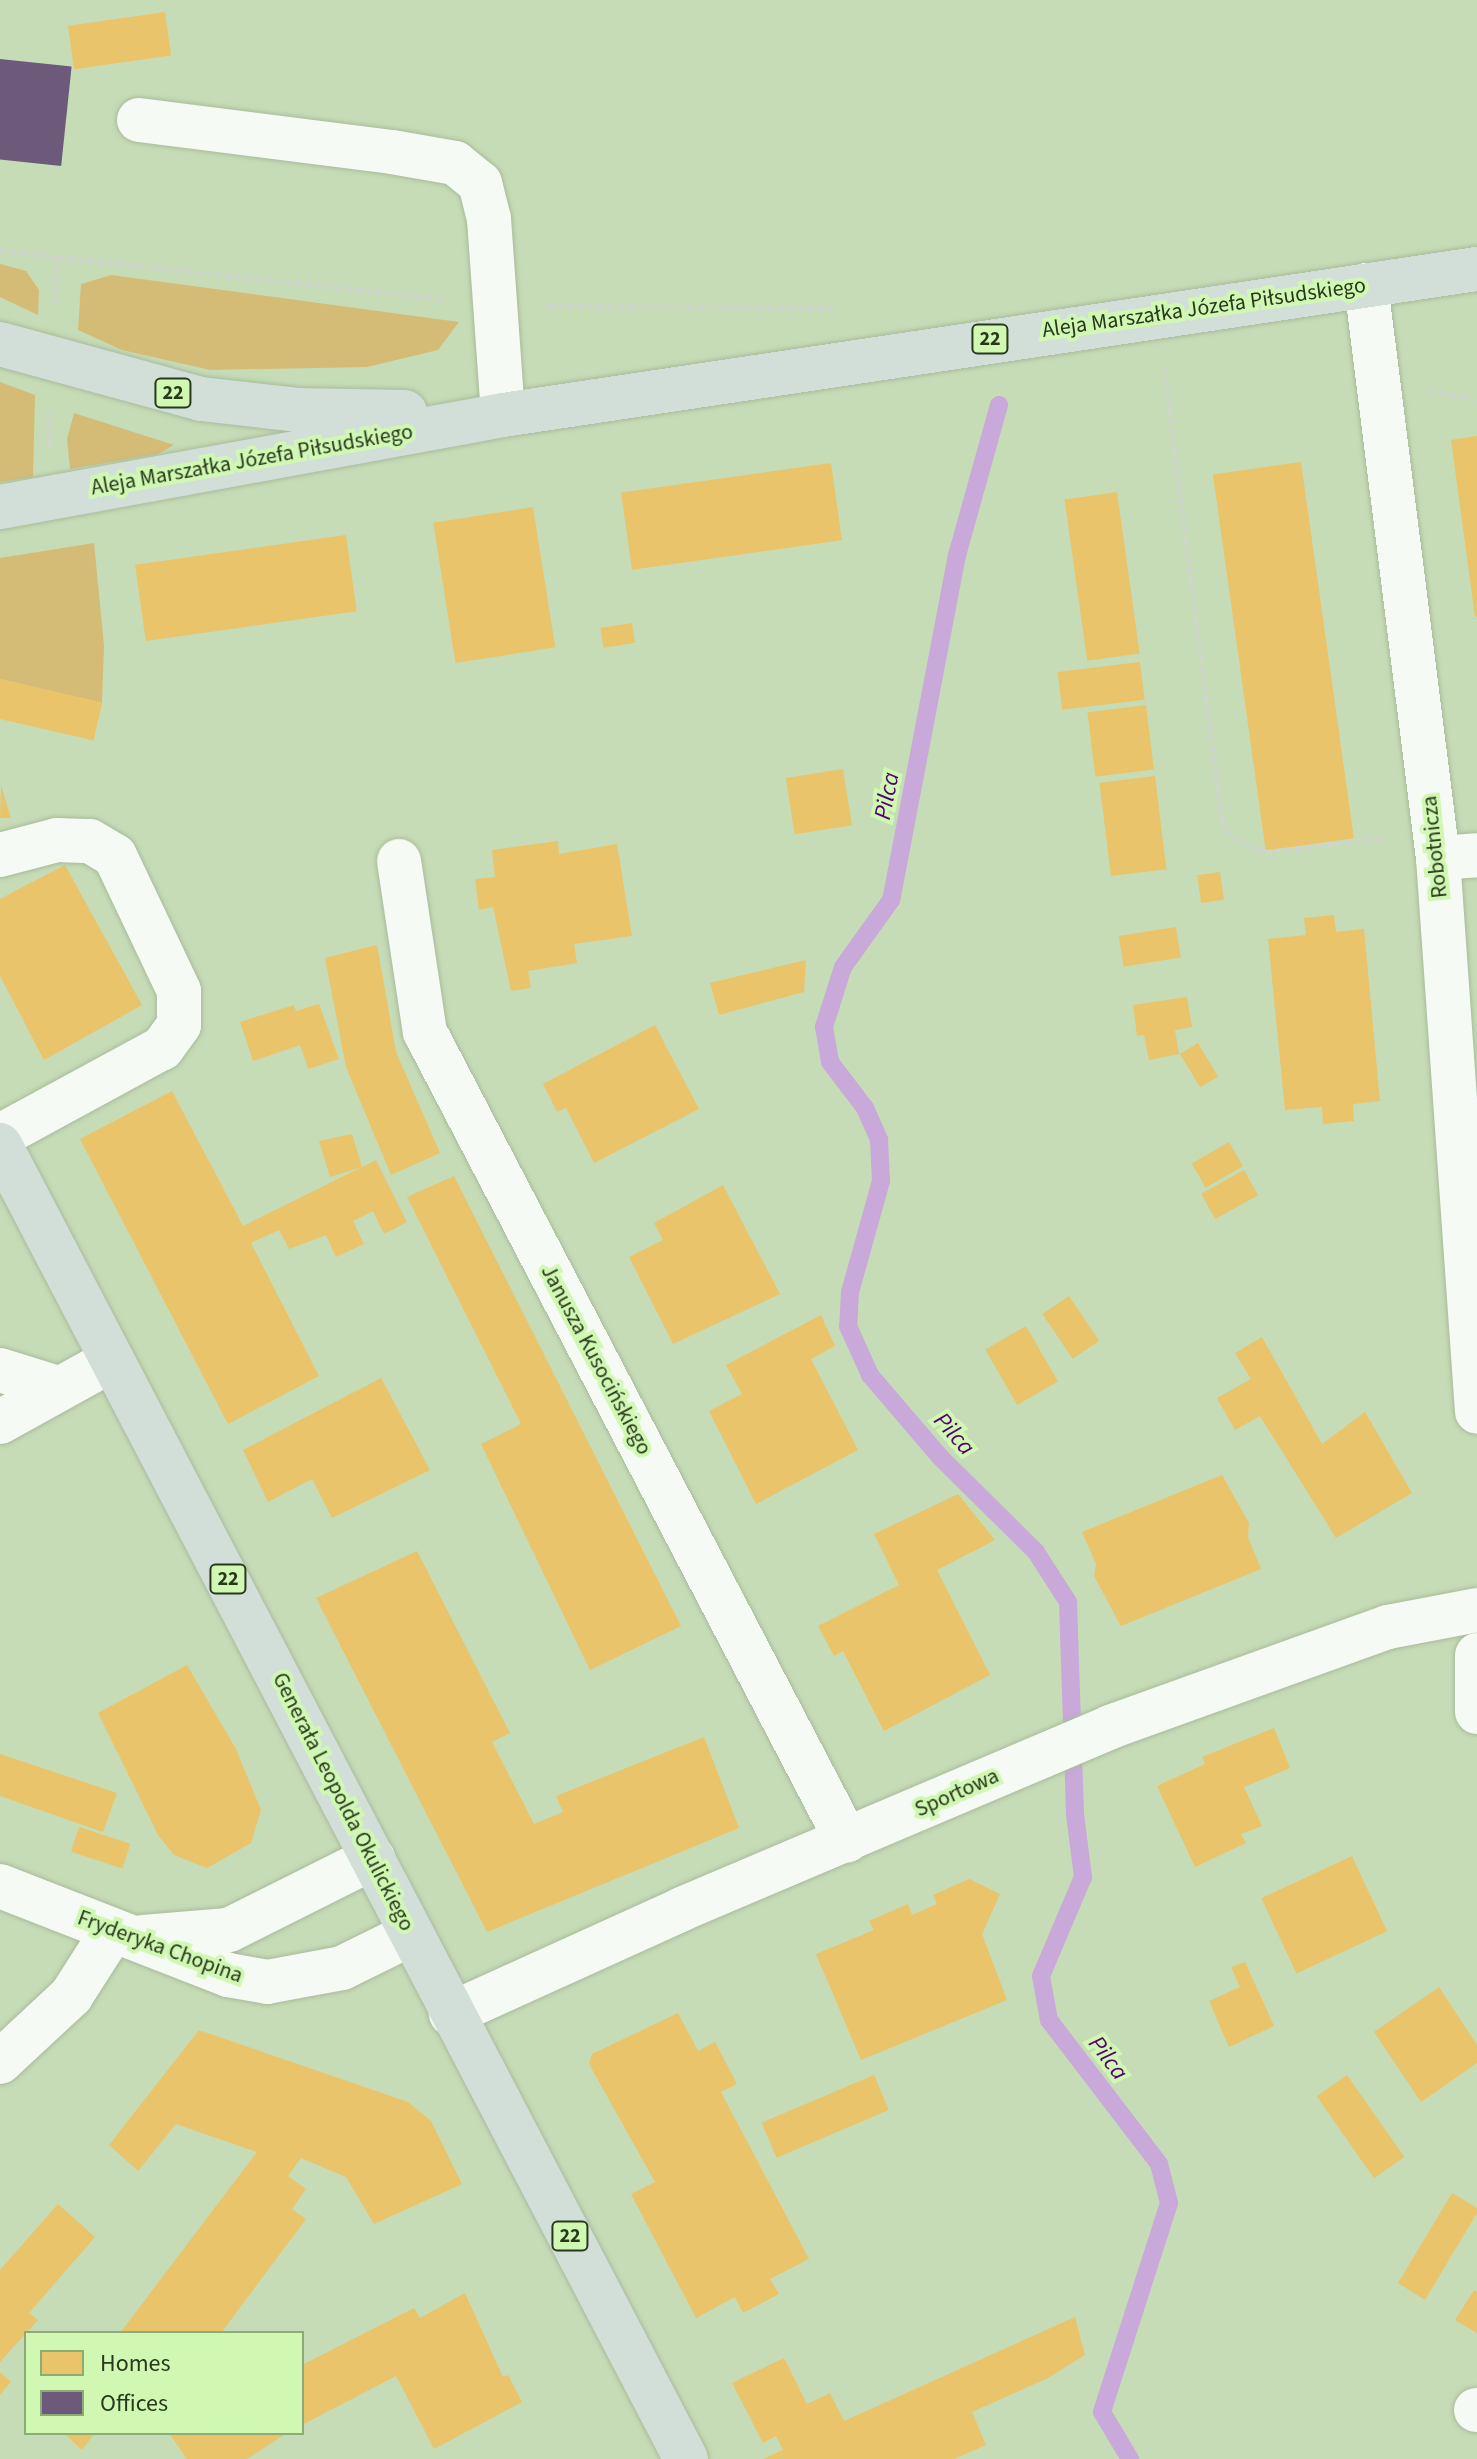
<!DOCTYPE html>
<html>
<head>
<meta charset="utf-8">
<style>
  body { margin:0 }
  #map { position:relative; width:1477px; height:2459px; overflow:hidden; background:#c6dcb6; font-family:"Source Sans 3",sans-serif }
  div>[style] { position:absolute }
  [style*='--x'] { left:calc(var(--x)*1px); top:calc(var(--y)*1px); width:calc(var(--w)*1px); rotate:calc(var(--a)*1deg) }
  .green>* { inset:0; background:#d5bc76 }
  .homes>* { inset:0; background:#e9c46a; transform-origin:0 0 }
  .offices>* { inset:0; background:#6d597a; transform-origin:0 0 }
  .stream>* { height:18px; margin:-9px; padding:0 9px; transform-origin:9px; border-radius:9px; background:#c9a8da }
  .path>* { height:5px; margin-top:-2.5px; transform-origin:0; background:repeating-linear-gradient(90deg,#ced5ca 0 6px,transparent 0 10px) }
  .roads { filter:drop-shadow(0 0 2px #a9bb9d) drop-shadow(0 0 2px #a9bb9d) }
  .minor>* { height:44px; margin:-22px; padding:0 22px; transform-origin:22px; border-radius:22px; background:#f6faf4 }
  .major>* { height:44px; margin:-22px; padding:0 22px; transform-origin:22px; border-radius:22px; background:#d2dfd8 }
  span { translate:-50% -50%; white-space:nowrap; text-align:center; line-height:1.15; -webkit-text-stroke:8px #d0f8b3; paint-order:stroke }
  .shield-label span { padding:2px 6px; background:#d0f8b3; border:2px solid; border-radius:6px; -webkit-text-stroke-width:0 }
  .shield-label { font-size:20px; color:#28381c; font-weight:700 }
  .street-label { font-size:22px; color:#28381c }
  .water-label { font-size:24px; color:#51006f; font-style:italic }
  .legend { position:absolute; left:24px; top:2331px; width:280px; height:104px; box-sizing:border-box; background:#d0f8b3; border:2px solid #8dab77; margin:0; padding:10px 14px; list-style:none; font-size:24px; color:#28381c }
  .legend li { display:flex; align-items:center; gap:16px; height:40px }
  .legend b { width:40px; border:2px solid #8dab77 }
</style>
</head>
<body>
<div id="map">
  <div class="green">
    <i style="clip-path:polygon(0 264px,26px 271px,39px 290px,38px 315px,0 297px)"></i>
    <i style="clip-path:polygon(111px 275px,459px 322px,438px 350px,367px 367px,210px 370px,122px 350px,78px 330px,81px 284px)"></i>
    <i style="clip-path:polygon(0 382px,35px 395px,33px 477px,0 482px)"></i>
    <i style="clip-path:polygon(74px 413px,174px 445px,158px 454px,70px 469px,67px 439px)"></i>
    <i style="clip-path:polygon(94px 543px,104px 646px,102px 703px,0 679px,0 558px)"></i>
  </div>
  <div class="homes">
    <i style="left:165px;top:12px;width:44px;height:98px;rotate:82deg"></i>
    <i style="clip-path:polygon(1477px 436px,1477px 617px,1475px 617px,1451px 440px)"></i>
    <i style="left:1301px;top:462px;width:380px;height:89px;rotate:82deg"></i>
    <i style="left:831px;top:463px;width:78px;height:212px;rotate:82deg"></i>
    <i style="left:1117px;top:492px;width:163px;height:53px;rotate:82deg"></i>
    <i style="left:533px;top:507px;width:142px;height:101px;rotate:81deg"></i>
    <i style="left:346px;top:535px;width:77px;height:213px;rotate:82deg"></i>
    <i style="left:632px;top:623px;width:20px;height:32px;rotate:81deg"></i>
    <i style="left:1140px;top:662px;width:38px;height:83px;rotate:83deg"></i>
    <i style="left:0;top:679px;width:105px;height:39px;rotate:13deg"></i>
    <i style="left:1146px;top:705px;width:65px;height:59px;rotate:83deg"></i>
    <i style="left:843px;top:769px;width:57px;height:58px;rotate:81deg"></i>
    <i style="left:1155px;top:776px;width:94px;height:56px;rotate:83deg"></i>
    <i style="clip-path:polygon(1px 785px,11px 818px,0 818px)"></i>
    <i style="clip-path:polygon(558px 841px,559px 854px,617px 844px,632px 936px,574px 944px,577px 963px,528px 971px,531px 988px,511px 991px,493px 907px,479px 910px,475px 879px,495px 877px,492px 850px)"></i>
    <i style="clip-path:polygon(65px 865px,142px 1005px,44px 1060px,0 976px,0 899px)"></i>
    <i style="left:1220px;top:872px;width:28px;height:23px;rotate:82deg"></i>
    <i style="clip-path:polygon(1334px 915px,1336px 932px,1364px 929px,1380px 1101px,1353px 1104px,1354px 1121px,1323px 1124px,1322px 1107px,1285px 1110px,1268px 939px,1306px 935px,1304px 918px)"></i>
    <i style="left:1176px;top:927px;width:31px;height:58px;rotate:81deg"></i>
    <i style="clip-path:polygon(377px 945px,396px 1052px,440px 1153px,391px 1175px,346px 1067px,325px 958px)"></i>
    <i style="clip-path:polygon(806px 960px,804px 992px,719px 1015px,710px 983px)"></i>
    <i style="clip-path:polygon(1187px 997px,1192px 1027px,1175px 1030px,1179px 1054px,1149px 1060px,1144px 1035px,1137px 1036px,1133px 1005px)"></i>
    <i style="clip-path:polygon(319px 1004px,339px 1059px,308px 1069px,300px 1045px,253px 1061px,240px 1022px,294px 1005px,296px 1011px)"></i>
    <i style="clip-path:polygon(655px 1025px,699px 1109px,594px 1163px,566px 1108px,557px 1112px,543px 1084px)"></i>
    <i style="left:1198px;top:1043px;width:39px;height:21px;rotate:59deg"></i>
    <i style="clip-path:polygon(172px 1091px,243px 1226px,362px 1167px,330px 1177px,319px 1141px,352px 1134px,362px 1167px,376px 1160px,407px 1222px,384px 1234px,373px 1211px,353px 1221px,364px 1244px,336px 1257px,326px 1235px,289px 1249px,279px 1230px,251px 1243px,319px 1376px,228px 1424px,80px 1139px)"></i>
    <i style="left:1229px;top:1142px;width:28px;height:43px;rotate:60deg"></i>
    <i style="left:1244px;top:1170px;width:29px;height:49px;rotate:61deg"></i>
    <i style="clip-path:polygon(454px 1176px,681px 1626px,590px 1670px,481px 1444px,521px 1424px,407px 1197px)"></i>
    <i style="clip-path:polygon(723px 1185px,780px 1294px,673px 1344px,629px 1257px,663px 1240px,654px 1223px)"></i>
    <i style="left:1069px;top:1296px;width:54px;height:32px;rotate:56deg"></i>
    <i style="clip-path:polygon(821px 1315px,835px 1346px,811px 1359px,858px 1450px,756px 1504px,709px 1411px,742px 1394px,726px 1365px)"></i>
    <i style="left:1026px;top:1326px;width:64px;height:47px;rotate:60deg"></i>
    <i style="clip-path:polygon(1262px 1337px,1322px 1444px,1365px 1412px,1412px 1493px,1336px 1538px,1260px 1416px,1235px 1430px,1217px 1398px,1251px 1379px,1235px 1353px)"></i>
    <i style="clip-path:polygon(381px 1378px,430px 1470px,332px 1518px,312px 1479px,268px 1502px,243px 1450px)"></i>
    <i style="clip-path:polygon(1222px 1475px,1249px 1523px,1248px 1537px,1261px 1569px,1121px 1626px,1094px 1576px,1096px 1564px,1082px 1532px)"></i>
    <i style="clip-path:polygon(958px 1494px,995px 1540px,937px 1570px,990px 1675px,884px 1731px,843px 1651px,834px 1656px,818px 1626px,899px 1585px,874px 1534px)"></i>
    <i style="clip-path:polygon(417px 1551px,510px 1733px,492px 1742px,534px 1824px,563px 1812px,556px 1796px,704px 1737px,739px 1828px,487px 1932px,316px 1598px)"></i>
    <i style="clip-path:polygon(187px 1665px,236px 1749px,261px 1810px,251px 1843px,207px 1868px,174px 1855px,158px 1835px,98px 1713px)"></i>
    <i style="clip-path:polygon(1274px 1728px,1290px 1768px,1244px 1787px,1262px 1826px,1241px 1834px,1246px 1843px,1195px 1867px,1157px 1786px,1205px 1764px,1202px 1757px)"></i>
    <i style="clip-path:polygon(0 1754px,117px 1793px,103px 1832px,0 1796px)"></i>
    <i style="left:79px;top:1827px;width:54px;height:26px;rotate:18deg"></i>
    <i style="left:1352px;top:1856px;width:83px;height:100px;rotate:65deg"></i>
    <i style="clip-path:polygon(969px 1879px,1000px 1894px,982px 1934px,1007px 2000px,861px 2060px,816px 1954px,874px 1930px,869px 1921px,908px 1904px,912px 1915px,937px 1904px,933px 1895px)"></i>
    <i style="clip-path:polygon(1245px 1962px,1274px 2026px,1229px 2047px,1209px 2001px,1240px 1987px,1231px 1967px)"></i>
    <i style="clip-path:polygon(1439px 1987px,1477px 2045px,1477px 2063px,1421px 2102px,1374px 2032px)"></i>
    <i style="clip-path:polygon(678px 2013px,698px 2051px,715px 2042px,737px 2084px,721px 2092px,809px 2259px,770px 2279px,779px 2294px,743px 2313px,735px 2297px,696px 2318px,631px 2194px,655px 2182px,589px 2064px,592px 2054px)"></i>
    <i style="clip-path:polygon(199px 2030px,408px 2102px,431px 2121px,462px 2184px,374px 2224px,346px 2177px,301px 2158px,288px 2176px,306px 2189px,292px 2209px,306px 2219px,221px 2333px,120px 2333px,257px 2152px,176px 2124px,138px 2171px,109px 2145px)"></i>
    <i style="left:874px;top:2075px;width:38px;height:122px;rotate:67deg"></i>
    <i style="left:1347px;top:2075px;width:100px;height:37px;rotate:55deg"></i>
    <i style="clip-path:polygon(1452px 2193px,1477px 2208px,1477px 2213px,1425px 2300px,1398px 2283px)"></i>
    <i style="clip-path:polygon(58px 2204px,95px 2237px,29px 2313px,38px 2320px,0 2362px,0 2270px)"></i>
    <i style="clip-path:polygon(1474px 2290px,1477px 2292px,1477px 2333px,1455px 2320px)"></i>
    <i style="clip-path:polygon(465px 2293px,503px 2377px,508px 2375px,522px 2402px,434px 2449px,396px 2376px,302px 2425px,302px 2365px,414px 2308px,420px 2318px)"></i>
    <i style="clip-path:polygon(1075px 2317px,1085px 2355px,1048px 2378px,972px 2412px,986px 2445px,954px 2459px,763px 2459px,783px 2450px,776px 2436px,763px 2443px,732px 2383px,784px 2358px,807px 2404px,830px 2393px,844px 2421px)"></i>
    <i style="clip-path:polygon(0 2372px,11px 2382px,0 2395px)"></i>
    <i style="clip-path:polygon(64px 2433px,95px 2433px,82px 2450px)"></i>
    <i style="clip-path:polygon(169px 2433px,287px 2433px,247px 2459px,187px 2459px)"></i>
  </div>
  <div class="offices">
    <i style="left:0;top:59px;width:72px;height:100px;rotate:6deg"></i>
  </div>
  <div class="stream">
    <i style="--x:999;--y:405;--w:156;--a:105.6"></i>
    <i style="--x:957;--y:555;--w:351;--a:100.8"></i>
    <i style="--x:891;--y:900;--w:82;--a:125.6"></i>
    <i style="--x:843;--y:967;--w:63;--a:107.6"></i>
    <i style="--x:824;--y:1027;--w:36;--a:80"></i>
    <i style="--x:830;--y:1062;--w:58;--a:52.7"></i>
    <i style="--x:865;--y:1108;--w:35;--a:66"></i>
    <i style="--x:879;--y:1140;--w:41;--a:87.2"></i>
    <i style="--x:881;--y:1181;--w:115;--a:105.6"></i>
    <i style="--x:850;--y:1292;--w:34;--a:93"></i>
    <i style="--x:848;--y:1326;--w:54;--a:65.8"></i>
    <i style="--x:870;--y:1375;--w:108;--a:49.5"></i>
    <i style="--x:940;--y:1457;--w:135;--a:44.7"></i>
    <i style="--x:1036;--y:1552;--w:59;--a:57.4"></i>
    <i style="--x:1068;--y:1602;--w:212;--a:88.1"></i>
    <i style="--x:1075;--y:1814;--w:64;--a:82.8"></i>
    <i style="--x:1083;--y:1877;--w:108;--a:113"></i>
    <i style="--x:1041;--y:1976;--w:45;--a:79.7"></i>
    <i style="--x:1049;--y:2020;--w:181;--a:52.6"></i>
    <i style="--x:1159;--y:2164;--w:40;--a:75.6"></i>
    <i style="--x:1169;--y:2203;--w:219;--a:107.8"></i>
    <i style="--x:1102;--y:2412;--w:55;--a:59.2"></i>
  </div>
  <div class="path">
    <i style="--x:0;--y:250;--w:57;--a:7"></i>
    <i style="--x:57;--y:257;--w:50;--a:92.3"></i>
    <i style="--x:57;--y:257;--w:387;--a:6.2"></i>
    <i style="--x:548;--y:306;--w:290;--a:0.4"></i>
    <i style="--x:1164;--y:368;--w:456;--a:82.7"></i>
    <i style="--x:1222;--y:820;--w:19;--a:62"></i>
    <i style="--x:1231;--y:837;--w:38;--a:23"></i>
    <i style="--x:1266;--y:852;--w:117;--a:-6.9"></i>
    <i style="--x:1430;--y:390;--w:48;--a:12"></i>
    <i style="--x:49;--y:446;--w:34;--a:-90"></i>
  </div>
  <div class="roads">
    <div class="minor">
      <i style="--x:139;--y:120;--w:255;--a:7.2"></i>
      <i style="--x:392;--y:152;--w:64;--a:9.9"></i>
      <i style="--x:455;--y:163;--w:32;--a:39"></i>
      <i style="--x:480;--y:183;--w:37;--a:76"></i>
      <i style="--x:489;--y:219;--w:196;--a:85.9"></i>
      <i style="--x:1366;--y:285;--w:578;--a:82.84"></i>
      <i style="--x:1438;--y:858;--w:555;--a:85.97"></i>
      <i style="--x:0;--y:855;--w:59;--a:-14.7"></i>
      <i style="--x:57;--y:840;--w:33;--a:2"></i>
      <i style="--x:90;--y:841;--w:29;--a:31"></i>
      <i style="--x:115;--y:856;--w:149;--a:64.6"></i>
      <i style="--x:179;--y:991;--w:34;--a:90"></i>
      <i style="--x:179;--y:1025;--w:29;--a:126"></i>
      <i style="--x:162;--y:1048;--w:184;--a:151.5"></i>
      <i style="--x:1438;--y:858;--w:39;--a:-4"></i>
      <i style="--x:399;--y:861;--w:173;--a:81.4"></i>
      <i style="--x:425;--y:1032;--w:912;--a:62.45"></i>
      <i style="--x:0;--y:1370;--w:58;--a:17.2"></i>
      <i style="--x:0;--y:1422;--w:128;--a:-29"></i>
      <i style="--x:1477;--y:1655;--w:57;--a:90"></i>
      <i style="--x:0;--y:1886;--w:245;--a:21.3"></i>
      <i style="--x:228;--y:1975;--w:40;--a:10"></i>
      <i style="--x:267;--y:1982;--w:76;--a:-10.6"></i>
      <i style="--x:342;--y:1968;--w:77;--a:-26.2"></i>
      <i style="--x:143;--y:1937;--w:86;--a:-4.7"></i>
      <i style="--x:229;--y:1930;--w:161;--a:-26.6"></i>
      <i style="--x:451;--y:2014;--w:254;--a:-24.4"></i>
      <i style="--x:682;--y:1909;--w:465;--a:-23"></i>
      <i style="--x:1110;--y:1727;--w:295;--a:-19.8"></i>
      <i style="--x:1388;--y:1627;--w:91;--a:-10.8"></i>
      <i style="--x:0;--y:2062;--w:97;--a:-42.9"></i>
      <i style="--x:71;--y:1996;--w:76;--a:-57.4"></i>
      <i style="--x:1476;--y:2410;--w:1;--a:0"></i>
    </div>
    <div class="major">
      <i style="--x:0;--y:344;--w:208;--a:15.3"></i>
      <i style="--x:201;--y:399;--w:97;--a:6.5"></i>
      <i style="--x:297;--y:410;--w:108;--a:1.1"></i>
      <i style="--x:0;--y:507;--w:511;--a:-10.36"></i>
      <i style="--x:503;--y:415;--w:985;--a:-8.53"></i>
      <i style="--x:0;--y:1145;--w:1482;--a:62.43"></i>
    </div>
  </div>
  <div class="shield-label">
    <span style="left:990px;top:339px">22</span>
    <span style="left:173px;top:393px">22</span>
    <span style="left:228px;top:1579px">22</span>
    <span style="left:570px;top:2236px">22</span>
  </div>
  <div class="street-label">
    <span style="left:1204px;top:308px;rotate:-8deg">Aleja Marszałka Józefa Piłsudskiego</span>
    <span style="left:252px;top:460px;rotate:-10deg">Aleja Marszałka Józefa Piłsudskiego</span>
    <span style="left:1435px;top:847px;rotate:-96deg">Robotnicza</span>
    <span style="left:596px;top:1360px;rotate:62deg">Janusza Kusocińskiego</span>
    <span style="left:957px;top:1793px;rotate:-24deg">Sportowa</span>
    <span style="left:343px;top:1802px;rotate:63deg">Generała Leopolda Okulickiego</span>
    <span style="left:160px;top:1947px;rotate:20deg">Fryderyka Chopina</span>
  </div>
  <div class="water-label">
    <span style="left:887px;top:796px;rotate:-79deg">Pilca</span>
    <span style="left:954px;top:1434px;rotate:48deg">Pilca</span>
    <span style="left:1108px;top:2058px;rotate:53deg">Pilca</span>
  </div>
  <ul class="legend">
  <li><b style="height:22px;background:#e9c46a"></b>Homes</li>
  <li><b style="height:22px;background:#6d597a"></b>Offices</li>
  </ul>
</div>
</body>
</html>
